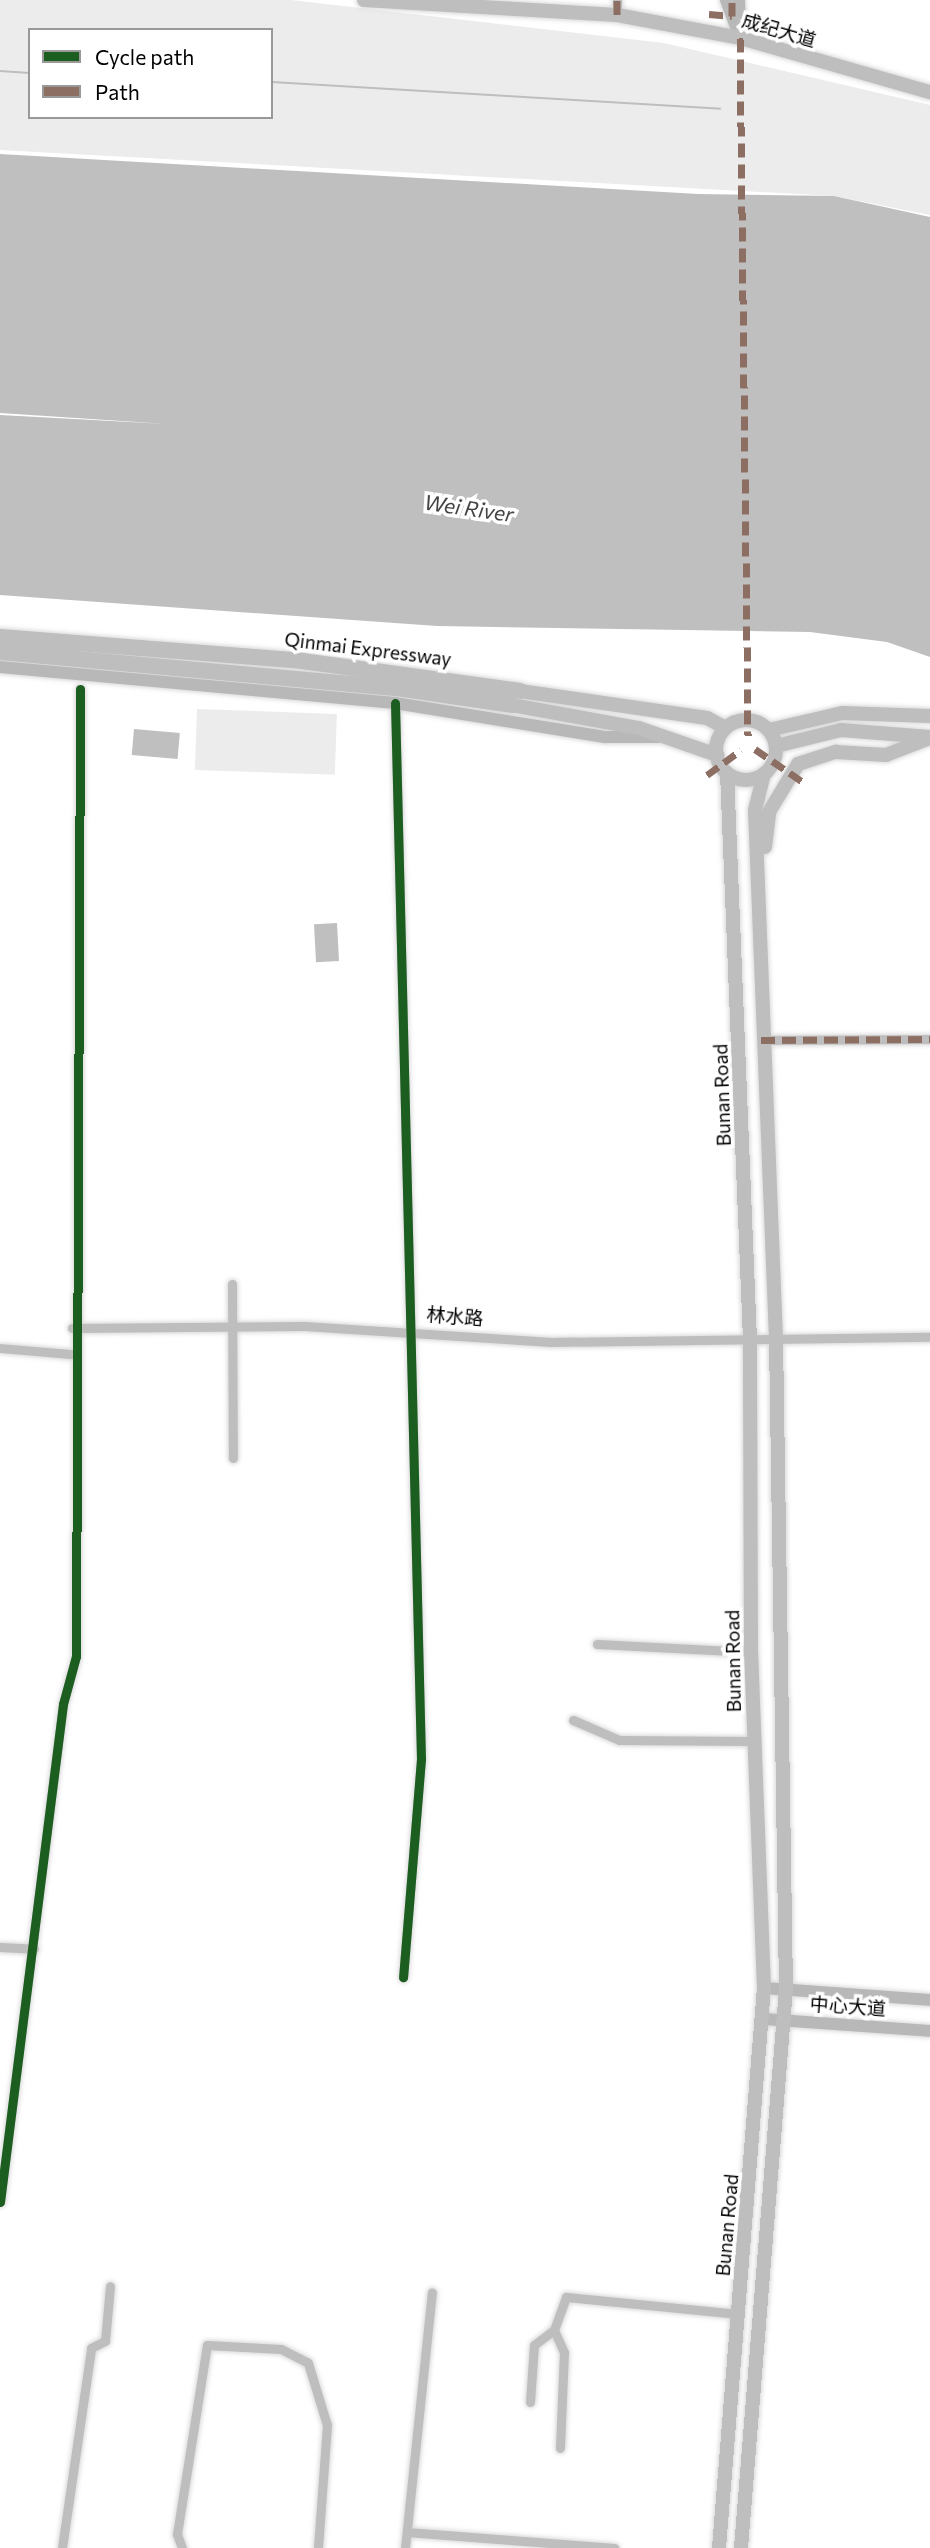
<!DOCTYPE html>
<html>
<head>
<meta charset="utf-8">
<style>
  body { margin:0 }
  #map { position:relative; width:930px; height:2548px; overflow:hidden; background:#fff; font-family:Commissioner,"Noto Sans SC",sans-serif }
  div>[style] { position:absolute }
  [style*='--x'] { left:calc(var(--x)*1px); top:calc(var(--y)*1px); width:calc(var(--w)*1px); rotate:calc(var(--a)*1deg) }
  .green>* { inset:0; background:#ececec; transform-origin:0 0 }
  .water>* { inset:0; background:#bfbfbf; transform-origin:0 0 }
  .roads { filter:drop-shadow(0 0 2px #dbdbdb) drop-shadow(0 0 2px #dbdbdb) }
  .minor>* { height:9px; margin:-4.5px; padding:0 4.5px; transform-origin:4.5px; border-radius:4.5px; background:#bebebe }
  .secondary>* { height:12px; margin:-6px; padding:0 6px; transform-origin:6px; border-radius:6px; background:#b8b8b8 }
  .primary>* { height:14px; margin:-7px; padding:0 7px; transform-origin:7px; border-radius:7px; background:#bebebe }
  .trunk>* { height:14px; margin:-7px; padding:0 7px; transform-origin:7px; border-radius:7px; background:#bebebe }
  .trunk>.ring { margin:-7px; padding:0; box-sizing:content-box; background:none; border:14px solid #bebebe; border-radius:50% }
  .motorway>* { height:16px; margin:-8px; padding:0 8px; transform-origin:8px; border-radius:8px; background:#bebebe }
  .tram>* { height:2px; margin:-1px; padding:0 1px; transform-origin:1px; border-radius:1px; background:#bebebe }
  .quiet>* { height:7px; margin-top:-3.5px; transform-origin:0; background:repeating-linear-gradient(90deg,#8d6e63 0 14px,transparent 0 21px) }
  .cycleway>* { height:9px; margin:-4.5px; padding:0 4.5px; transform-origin:4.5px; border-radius:4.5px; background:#1b5e20 }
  span { translate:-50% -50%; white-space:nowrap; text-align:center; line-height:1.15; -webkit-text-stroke:7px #fff; paint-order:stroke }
  .street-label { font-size:19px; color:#000 }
  .water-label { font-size:21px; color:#444; font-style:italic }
  .legend { position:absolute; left:28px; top:28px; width:245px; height:91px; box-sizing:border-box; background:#fff; border:2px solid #999; margin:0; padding:9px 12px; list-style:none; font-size:21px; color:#000 }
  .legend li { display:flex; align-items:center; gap:14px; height:35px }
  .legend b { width:35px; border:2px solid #999 }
</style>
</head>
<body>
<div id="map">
  <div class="green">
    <i style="clip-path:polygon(evenodd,0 0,291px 0,664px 43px,930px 105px,930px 215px,834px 196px,0 150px,0 0,30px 30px,271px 30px,271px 117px,30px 117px,30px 30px)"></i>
    <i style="left:197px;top:709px;width:140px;height:61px;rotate:2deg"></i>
  </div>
  <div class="water">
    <i style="clip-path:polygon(0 154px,698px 194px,834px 196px,930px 217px,930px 657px,887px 642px,810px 632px,437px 626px,0 595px,0 415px,167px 424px,0 413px)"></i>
    <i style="left:134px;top:729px;width:46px;height:26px;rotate:5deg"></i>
    <i style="left:337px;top:923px;width:38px;height:23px;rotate:87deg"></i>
  </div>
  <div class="roads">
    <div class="minor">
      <i style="--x:617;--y:15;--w:15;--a:-90"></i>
      <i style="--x:395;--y:703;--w:1056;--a:88.59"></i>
      <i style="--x:421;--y:1759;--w:219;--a:94.7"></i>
      <i style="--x:762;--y:1040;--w:168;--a:-0.3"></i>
      <i style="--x:232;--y:1284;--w:174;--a:89.7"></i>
      <i style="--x:72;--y:1328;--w:232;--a:-0.5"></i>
      <i style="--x:304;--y:1326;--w:248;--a:3.7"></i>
      <i style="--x:551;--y:1342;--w:379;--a:-0.8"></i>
      <i style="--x:0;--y:1348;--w:72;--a:4.8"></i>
      <i style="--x:597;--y:1644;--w:154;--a:3"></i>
      <i style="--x:573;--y:1720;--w:50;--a:23.5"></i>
      <i style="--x:619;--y:1740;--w:134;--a:0.4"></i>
      <i style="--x:0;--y:1947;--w:34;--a:3"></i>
      <i style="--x:0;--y:2202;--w:502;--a:-82.79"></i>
      <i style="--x:63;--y:1704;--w:50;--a:-74.8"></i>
      <i style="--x:76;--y:1656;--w:967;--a:-89.76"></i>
      <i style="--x:554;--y:2330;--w:24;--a:66"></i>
      <i style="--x:564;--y:2352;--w:96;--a:92.4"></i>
      <i style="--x:530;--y:2402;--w:57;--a:-86"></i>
      <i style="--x:534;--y:2345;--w:25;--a:-37"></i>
      <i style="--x:554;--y:2330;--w:35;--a:-70"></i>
      <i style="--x:566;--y:2297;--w:174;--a:5.6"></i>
      <i style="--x:407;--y:2532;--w:208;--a:4.4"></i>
      <i style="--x:62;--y:2548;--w:202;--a:-81.7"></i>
      <i style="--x:91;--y:2348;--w:16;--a:-27"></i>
      <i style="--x:105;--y:2341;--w:55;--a:-84.8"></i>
      <i style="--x:182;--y:2548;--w:15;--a:-110"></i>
      <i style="--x:177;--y:2534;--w:191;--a:-81"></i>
      <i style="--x:207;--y:2345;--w:74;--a:3.1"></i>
      <i style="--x:281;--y:2349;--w:30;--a:27"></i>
      <i style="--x:308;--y:2363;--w:65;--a:73"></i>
      <i style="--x:327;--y:2425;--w:123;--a:94.2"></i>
      <i style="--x:405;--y:2548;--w:257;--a:-84"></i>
    </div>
    <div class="secondary">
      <i style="--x:726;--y:0;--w:40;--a:69.8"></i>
      <i style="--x:739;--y:0;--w:27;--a:88"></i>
      <i style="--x:0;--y:667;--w:397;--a:5.2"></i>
      <i style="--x:395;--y:703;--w:214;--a:9.2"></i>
      <i style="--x:606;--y:737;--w:53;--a:0"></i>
      <i style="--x:764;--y:1988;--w:166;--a:4.1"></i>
      <i style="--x:764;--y:2019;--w:166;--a:4.1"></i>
    </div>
    <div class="primary">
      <i style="--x:364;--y:0;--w:253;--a:3.4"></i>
      <i style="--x:617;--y:15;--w:125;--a:10.6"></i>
      <i style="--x:740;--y:38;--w:198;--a:15.9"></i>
      <i style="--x:765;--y:847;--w:35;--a:-83"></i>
      <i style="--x:769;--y:812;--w:56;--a:-58.9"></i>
      <i style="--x:798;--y:764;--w:40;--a:-18"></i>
      <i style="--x:836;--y:752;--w:50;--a:3.4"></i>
      <i style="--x:886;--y:755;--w:47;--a:-21.1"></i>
      <i style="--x:719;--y:2548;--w:562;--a:-85.41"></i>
      <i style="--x:764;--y:1988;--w:336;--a:-92.2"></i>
      <i style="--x:751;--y:1652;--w:312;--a:-90.2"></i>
      <i style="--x:750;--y:1340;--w:567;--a:-92.32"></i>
      <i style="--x:741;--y:2548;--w:561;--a:-85.4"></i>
      <i style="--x:786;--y:1989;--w:650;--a:-90.88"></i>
      <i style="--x:776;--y:1339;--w:529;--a:-92.27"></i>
      <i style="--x:755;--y:810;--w:37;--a:-76"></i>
    </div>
    <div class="trunk">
      <i style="--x:520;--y:691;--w:189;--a:8.2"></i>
      <i style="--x:707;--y:718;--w:21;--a:28"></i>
      <i style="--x:512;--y:705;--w:129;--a:10.3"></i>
      <i style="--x:639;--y:728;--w:83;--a:19.1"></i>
      <i class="ring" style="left:716px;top:720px;width:46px;height:46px"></i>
      <i style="--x:769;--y:730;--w:75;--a:-13.1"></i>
      <i style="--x:842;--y:713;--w:88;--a:2"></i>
      <i style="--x:776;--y:746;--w:67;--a:-13.8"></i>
      <i style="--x:841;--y:730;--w:89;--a:4.5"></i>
    </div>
    <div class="motorway">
      <i style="--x:0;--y:637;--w:303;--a:4.5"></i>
      <i style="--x:302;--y:661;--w:220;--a:7.8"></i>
      <i style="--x:0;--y:652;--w:399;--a:5.2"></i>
      <i style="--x:397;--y:688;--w:116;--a:8.4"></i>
    </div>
  </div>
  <div class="tram">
    <i style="--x:0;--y:71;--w:30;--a:4"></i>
    <i style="--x:271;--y:82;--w:450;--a:3.4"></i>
  </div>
  <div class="quiet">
    <i style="--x:709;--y:14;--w:23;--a:5"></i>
    <i style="--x:732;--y:16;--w:16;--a:-90"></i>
    <i style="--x:617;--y:15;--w:15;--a:-90"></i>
    <i style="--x:740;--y:38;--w:698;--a:89.34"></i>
    <i style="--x:755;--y:749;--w:58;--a:34.5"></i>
    <i style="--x:707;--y:775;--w:42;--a:-36.3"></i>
    <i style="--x:761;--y:1040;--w:169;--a:-0.3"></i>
  </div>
  <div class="cycleway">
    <i style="--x:395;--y:703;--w:1056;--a:88.59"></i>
    <i style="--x:421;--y:1759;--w:219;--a:94.7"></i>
    <i style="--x:0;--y:2202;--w:502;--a:-82.79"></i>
    <i style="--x:63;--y:1704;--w:50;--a:-74.8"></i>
    <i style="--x:76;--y:1656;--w:967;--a:-89.76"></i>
  </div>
  <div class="street-label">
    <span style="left:779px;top:30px;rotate:16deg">成纪大道</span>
    <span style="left:368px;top:649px;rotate:7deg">Qinmai Expressway</span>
    <span style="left:722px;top:1095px;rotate:-92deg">Bunan Road</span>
    <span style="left:455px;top:1316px;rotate:5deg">林水路</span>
    <span style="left:733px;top:1661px;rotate:-91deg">Bunan Road</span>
    <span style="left:848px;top:2006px;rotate:4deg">中心大道</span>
    <span style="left:727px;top:2225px;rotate:-85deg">Bunan Road</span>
  </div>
  <div class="water-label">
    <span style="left:469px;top:508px;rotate:8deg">Wei River</span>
  </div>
  <ul class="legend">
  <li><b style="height:9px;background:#1b5e20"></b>Cycle path</li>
  <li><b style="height:9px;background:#8d6e63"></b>Path</li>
  </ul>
</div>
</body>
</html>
